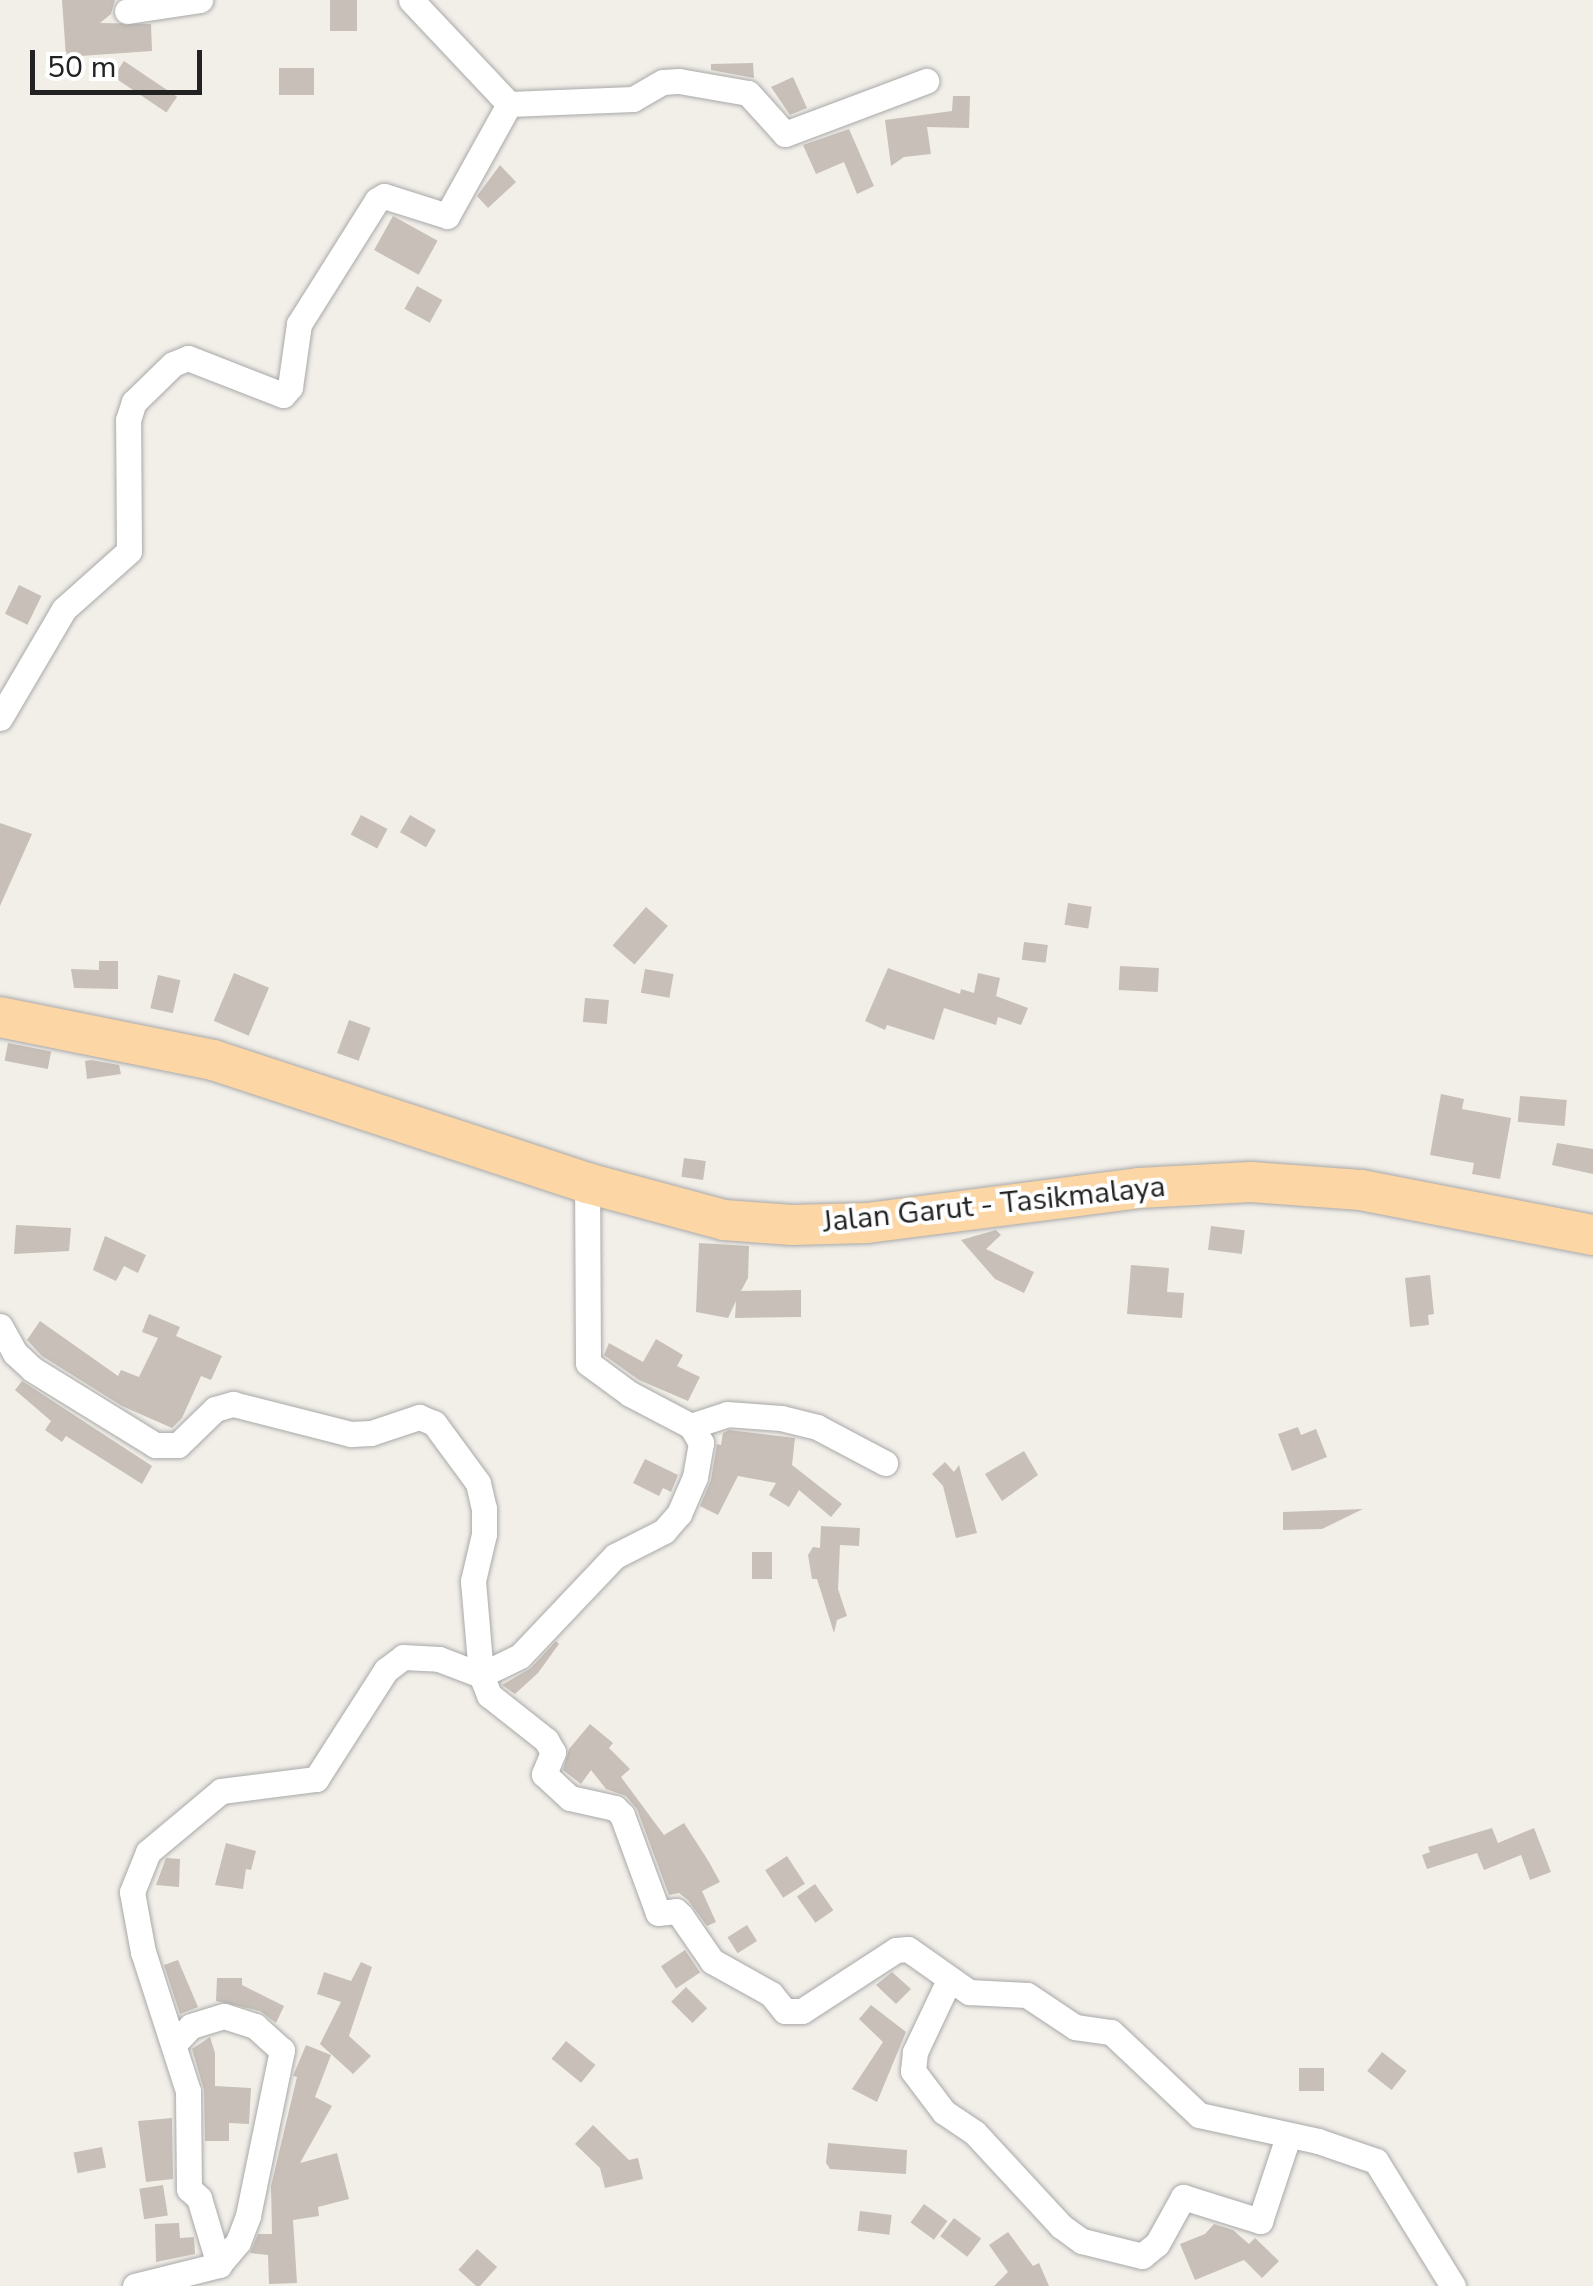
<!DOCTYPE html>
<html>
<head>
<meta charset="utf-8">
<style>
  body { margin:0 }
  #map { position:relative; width:1593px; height:2286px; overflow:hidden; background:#f2efe9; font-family:"Nunito Sans",sans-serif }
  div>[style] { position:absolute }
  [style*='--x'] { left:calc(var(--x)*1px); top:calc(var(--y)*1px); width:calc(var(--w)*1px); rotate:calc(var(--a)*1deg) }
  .building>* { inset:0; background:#c7bfb8; transform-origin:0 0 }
  .roads { filter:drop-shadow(0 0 2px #a9a9a9) drop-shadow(0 0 2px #a9a9a9) }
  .minor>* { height:25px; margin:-12.5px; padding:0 12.5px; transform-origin:12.5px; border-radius:12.5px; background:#fff }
  .primary>* { height:40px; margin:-20px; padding:0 20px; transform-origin:20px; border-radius:20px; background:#fcd6a4 }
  span { translate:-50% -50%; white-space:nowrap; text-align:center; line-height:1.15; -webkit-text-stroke:8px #fff; paint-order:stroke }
  .street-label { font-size:30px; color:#222 }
  .scale { position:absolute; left:30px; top:50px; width:172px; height:45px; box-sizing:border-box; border:5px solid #222; border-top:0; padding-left:12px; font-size:30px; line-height:35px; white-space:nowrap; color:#222; -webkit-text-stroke:8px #fff; paint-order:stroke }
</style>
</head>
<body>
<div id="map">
  <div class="building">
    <i style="clip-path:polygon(62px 0,115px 0,111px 14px,100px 23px,151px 24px,152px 51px,66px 57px)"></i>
    <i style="left:330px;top:0;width:27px;height:31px"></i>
    <i style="left:124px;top:61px;width:64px;height:19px;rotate:34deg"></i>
    <i style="clip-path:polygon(753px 63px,754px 78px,711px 70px,711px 64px)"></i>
    <i style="left:279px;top:68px;width:35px;height:27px"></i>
    <i style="clip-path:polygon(793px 77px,807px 108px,790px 115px,771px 87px)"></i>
    <i style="clip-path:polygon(953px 96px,970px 96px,969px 128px,927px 127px,931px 154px,904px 157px,891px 166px,885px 120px,952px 111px)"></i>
    <i style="clip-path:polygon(849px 129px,874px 186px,857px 194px,844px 162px,816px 174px,803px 145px)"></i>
    <i style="clip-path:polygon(500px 165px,516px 182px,488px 208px,477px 196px)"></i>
    <i style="left:393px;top:216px;width:51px;height:39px;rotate:29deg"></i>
    <i style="left:417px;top:286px;width:29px;height:26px;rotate:29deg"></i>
    <i style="left:19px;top:585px;width:25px;height:32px;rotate:26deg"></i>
    <i style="left:361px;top:815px;width:30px;height:22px;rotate:28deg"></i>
    <i style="left:410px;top:815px;width:30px;height:20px;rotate:30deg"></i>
    <i style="clip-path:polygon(0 823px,32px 834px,0 906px)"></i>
    <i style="left:1068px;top:903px;width:24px;height:22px;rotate:9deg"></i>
    <i style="left:646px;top:907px;width:29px;height:51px;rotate:41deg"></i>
    <i style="left:1024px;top:942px;width:24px;height:18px;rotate:7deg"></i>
    <i style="clip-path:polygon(99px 961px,118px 961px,118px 989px,74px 988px,71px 969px,99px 970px)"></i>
    <i style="left:1120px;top:966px;width:39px;height:24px;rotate:3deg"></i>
    <i style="clip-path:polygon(888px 968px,960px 994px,961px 989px,974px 993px,978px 973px,1000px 978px,996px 996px,1028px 1008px,1021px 1025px,998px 1017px,996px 1025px,944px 1008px,934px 1040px,887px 1025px,885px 1030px,865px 1021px)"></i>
    <i style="left:645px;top:969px;width:29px;height:24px;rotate:10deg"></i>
    <i style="left:234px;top:973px;width:38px;height:52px;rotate:23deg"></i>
    <i style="left:158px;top:975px;width:23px;height:34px;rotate:13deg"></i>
    <i style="left:585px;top:998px;width:24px;height:24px;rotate:5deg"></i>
    <i style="left:349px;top:1020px;width:23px;height:35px;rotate:20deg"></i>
    <i style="left:8px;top:1043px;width:44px;height:18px;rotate:11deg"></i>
    <i style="clip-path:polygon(91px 1060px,119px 1065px,121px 1074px,87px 1079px,85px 1061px)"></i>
    <i style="clip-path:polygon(1441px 1094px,1464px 1099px,1462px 1109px,1511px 1118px,1500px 1179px,1472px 1174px,1474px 1163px,1430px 1155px)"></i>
    <i style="left:1520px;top:1096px;width:47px;height:26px;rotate:5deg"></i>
    <i style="clip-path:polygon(1557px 1143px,1593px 1149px,1593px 1174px,1552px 1165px)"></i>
    <i style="left:684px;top:1158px;width:22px;height:19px;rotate:8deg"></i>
    <i style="clip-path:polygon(16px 1225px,71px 1228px,69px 1251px,14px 1254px)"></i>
    <i style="left:1211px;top:1226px;width:34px;height:24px;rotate:7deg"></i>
    <i style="clip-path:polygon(996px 1230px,1001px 1235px,986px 1249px,1034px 1272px,1024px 1293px,995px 1279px,961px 1240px)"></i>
    <i style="clip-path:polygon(105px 1236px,146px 1255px,138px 1273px,124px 1266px,116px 1281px,93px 1270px)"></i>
    <i style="clip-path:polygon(699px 1243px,749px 1246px,748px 1278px,741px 1291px,801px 1290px,801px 1317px,735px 1318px,736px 1301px,728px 1318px,696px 1312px)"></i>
    <i style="clip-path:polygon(1131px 1265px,1169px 1268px,1167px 1292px,1184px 1293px,1182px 1318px,1127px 1314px)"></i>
    <i style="clip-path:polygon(1430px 1275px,1434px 1314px,1428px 1315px,1429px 1325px,1410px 1327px,1405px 1278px)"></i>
    <i style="clip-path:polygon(149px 1314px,180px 1327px,176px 1336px,222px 1356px,211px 1380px,201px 1376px,182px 1418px,172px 1428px,122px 1406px,42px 1356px,27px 1340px,40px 1321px,118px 1376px,121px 1370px,139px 1377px,158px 1338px,142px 1332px)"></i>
    <i style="clip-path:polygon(656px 1339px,683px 1355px,677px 1366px,700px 1377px,688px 1401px,639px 1380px,604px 1355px,609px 1343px,643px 1362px)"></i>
    <i style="clip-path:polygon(22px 1381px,152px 1466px,142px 1484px,66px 1436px,62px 1442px,45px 1430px,51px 1421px,15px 1390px)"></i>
    <i style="clip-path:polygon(1298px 1427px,1301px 1435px,1316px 1429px,1327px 1457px,1292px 1471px,1278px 1434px)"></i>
    <i style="clip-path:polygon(729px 1430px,795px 1438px,792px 1465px,842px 1504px,831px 1517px,799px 1490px,789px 1507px,769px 1495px,776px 1483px,738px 1476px,718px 1515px,700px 1506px,711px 1480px,717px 1444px,721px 1445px,723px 1433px)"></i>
    <i style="clip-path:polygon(1024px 1451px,1038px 1475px,1002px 1501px,985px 1474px)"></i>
    <i style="clip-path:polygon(645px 1459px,678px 1475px,671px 1492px,663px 1488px,659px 1496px,633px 1483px)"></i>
    <i style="clip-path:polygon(945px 1462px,954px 1472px,959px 1465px,977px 1533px,956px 1538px,943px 1486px,932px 1474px)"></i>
    <i style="clip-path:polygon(1363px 1509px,1322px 1529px,1283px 1530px,1283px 1512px)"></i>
    <i style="clip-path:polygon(821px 1526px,860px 1528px,859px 1546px,840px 1545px,838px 1589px,847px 1616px,837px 1620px,834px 1633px,817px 1579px,812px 1579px,808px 1555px,813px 1547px,820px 1548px)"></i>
    <i style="left:752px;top:1552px;width:20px;height:27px"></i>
    <i style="clip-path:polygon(556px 1641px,559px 1644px,538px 1673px,515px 1694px,502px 1685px,531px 1668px)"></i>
    <i style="clip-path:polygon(590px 1724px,613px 1743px,609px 1748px,630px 1769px,621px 1777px,664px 1835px,684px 1823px,709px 1862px,720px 1882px,702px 1891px,716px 1922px,707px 1926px,688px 1900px,679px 1893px,669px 1895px,637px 1809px,626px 1796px,606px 1789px,591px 1770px,581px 1784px,563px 1770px,569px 1749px)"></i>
    <i style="clip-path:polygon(1492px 1828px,1498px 1843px,1534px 1828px,1551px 1872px,1530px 1880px,1521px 1855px,1484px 1870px,1477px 1853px,1427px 1869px,1422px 1855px,1430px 1852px,1428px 1847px)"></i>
    <i style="clip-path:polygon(226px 1843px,256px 1851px,251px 1870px,246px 1869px,243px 1889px,215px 1885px)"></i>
    <i style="left:787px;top:1856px;width:33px;height:26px;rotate:57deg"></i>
    <i style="clip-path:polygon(166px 1858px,180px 1859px,179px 1887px,156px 1885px)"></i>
    <i style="left:815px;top:1884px;width:32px;height:22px;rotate:55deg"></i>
    <i style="left:747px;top:1925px;width:19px;height:23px;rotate:58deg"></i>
    <i style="left:685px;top:1950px;width:27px;height:29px;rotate:56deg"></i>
    <i style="clip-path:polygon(178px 1960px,198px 2007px,180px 2014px,164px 1965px)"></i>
    <i style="clip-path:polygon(361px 1962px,372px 1967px,349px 2036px,371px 2056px,353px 2074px,320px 2044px,341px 2002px,317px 1994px,324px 1972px,351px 1981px)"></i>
    <i style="clip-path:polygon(892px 1972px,911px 1989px,896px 2004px,876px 1985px)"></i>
    <i style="clip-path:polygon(217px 1978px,242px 1978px,242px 1985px,284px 2006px,276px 2023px,260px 2011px,216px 2001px)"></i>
    <i style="left:686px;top:1987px;width:30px;height:21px;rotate:45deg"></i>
    <i style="clip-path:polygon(871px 2005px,906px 2032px,877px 2102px,852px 2089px,883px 2042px,859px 2019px)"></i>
    <i style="clip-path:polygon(210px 2037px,215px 2053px,215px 2086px,251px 2088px,249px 2124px,229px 2123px,229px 2141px,205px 2141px,204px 2090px,192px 2049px)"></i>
    <i style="left:566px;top:2041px;width:38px;height:23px;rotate:39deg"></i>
    <i style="clip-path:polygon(306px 2045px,331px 2055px,315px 2097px,332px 2106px,300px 2163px,337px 2153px,349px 2199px,318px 2207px,319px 2216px,293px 2220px,297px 2283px,269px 2284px,268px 2255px,250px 2253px,258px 2234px,272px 2234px,271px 2186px,297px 2077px,293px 2076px)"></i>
    <i style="left:1382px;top:2052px;width:31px;height:24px;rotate:38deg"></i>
    <i style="left:1299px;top:2068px;width:25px;height:23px"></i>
    <i style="clip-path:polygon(172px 2118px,173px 2179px,146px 2182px,138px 2121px)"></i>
    <i style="clip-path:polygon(593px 2125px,629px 2160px,638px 2158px,643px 2179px,605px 2188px,600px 2168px,575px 2144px)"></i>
    <i style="clip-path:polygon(828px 2143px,907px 2150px,906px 2174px,830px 2169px,826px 2163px)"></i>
    <i style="left:102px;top:2147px;width:21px;height:29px;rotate:79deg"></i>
    <i style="left:163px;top:2185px;width:31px;height:24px;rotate:81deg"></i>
    <i style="left:924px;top:2204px;width:29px;height:23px;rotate:36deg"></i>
    <i style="left:860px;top:2211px;width:32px;height:20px;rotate:7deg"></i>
    <i style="left:954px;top:2218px;width:34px;height:23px;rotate:37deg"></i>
    <i style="clip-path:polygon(179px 2223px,180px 2238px,194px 2237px,195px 2254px,156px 2262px,155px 2224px)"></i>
    <i style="clip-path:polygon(1214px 2224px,1233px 2230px,1249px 2244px,1255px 2238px,1279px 2261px,1262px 2278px,1244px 2260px,1195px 2280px,1180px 2244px,1205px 2234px)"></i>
    <i style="clip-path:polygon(1008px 2232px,1033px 2266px,1039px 2263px,1049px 2286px,994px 2286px,1008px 2272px,989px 2245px)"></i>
    <i style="left:477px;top:2249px;width:27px;height:28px;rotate:42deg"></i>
  </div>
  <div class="roads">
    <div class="minor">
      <i style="--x:411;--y:0;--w:143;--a:46.7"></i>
      <i style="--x:127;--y:11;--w:74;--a:-8.6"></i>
      <i style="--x:0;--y:718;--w:126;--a:-59.6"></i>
      <i style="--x:64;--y:609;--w:87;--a:-41.7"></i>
      <i style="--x:129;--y:551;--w:131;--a:-90.4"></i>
      <i style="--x:128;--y:420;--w:19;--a:-72"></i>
      <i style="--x:134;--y:402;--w:54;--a:-44.3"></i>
      <i style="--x:173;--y:364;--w:16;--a:-22"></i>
      <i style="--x:188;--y:358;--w:102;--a:21.3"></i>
      <i style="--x:283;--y:395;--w:11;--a:-49"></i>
      <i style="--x:290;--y:387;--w:64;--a:-81.9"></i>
      <i style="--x:299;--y:324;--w:146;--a:-57.8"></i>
      <i style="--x:377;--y:200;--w:8;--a:-30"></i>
      <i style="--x:384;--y:196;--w:66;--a:17.6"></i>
      <i style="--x:447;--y:216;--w:128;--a:-61"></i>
      <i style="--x:509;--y:104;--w:124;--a:-2.3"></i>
      <i style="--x:633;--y:99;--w:34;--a:-30"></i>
      <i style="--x:663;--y:82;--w:16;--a:-4"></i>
      <i style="--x:679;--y:81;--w:70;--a:9.9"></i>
      <i style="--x:748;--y:93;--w:55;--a:47.9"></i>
      <i style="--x:785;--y:134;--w:151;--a:-20.6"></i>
      <i style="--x:0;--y:1326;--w:31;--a:61"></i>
      <i style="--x:15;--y:1353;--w:23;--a:43"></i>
      <i style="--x:32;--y:1369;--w:145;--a:31.7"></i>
      <i style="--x:155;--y:1445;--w:23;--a:0"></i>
      <i style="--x:178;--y:1445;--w:52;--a:-44.2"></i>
      <i style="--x:215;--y:1409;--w:19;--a:-16"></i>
      <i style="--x:233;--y:1404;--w:122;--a:14.3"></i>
      <i style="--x:351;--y:1434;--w:20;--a:-3"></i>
      <i style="--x:371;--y:1433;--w:51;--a:-18.4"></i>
      <i style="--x:419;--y:1417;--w:16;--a:22"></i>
      <i style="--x:434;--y:1423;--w:74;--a:53.7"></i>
      <i style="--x:478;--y:1483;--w:26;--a:77"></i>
      <i style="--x:484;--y:1508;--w:26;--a:90"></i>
      <i style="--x:484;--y:1534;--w:48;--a:103.2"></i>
      <i style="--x:473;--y:1581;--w:94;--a:85.1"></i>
      <i style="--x:481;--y:1675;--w:22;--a:68"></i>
      <i style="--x:489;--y:1695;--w:73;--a:38.3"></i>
      <i style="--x:546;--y:1740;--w:14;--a:60"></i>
      <i style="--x:553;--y:1752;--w:24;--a:112"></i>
      <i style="--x:544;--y:1774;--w:35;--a:43"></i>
      <i style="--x:570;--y:1798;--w:46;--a:12.5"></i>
      <i style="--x:615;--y:1808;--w:10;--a:45"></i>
      <i style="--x:622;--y:1815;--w:104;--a:69.8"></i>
      <i style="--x:658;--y:1913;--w:18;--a:-6"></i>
      <i style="--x:676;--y:1911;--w:7;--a:45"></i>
      <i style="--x:681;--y:1916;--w:55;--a:55.4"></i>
      <i style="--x:712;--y:1961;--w:68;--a:29.2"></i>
      <i style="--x:771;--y:1994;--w:22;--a:51"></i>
      <i style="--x:785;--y:2011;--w:17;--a:0"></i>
      <i style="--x:802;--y:2011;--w:112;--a:-33"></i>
      <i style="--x:896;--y:1950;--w:12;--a:-5"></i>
      <i style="--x:908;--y:1949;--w:75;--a:35.2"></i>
      <i style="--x:969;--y:1992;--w:58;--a:3"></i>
      <i style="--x:1027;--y:1995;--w:58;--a:33.7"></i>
      <i style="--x:1075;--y:2027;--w:36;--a:8"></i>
      <i style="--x:1111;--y:2032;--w:121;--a:43.3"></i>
      <i style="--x:1199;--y:2115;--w:122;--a:12.3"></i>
      <i style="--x:1318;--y:2141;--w:61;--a:19"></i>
      <i style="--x:1376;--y:2161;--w:147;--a:58.4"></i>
      <i style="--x:691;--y:1426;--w:38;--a:-18"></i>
      <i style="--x:727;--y:1414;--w:54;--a:4.2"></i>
      <i style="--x:781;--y:1418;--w:37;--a:14"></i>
      <i style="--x:817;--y:1427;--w:77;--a:27.9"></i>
      <i style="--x:949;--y:1980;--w:80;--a:115.3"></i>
      <i style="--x:915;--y:2052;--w:19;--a:96"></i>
      <i style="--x:913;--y:2071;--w:51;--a:52.9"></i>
      <i style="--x:944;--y:2112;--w:37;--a:34"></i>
      <i style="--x:975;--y:2133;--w:127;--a:47.2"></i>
      <i style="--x:1061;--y:2226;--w:26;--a:36"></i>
      <i style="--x:1082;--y:2241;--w:62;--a:14"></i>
      <i style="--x:1142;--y:2256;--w:19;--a:-39"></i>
      <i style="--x:1157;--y:2244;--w:54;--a:-61"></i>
      <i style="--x:1183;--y:2197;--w:81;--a:17.3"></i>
      <i style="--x:1260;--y:2221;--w:89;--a:-71.6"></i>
      <i style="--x:175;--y:2043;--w:23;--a:-47"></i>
      <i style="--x:191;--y:2026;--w:34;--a:-17"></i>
      <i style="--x:224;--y:2016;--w:33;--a:18"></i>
      <i style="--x:255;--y:2026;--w:36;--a:42"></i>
      <i style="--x:282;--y:2050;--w:169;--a:101.6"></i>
      <i style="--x:248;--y:2216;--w:28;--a:111"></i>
      <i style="--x:238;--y:2242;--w:30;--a:130"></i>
      <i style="--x:135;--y:2286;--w:87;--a:-14"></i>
      <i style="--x:219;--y:2265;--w:70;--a:-106.6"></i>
      <i style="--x:199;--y:2198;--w:13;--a:-138"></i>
      <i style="--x:189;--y:2189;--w:98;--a:-90.6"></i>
      <i style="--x:188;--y:2091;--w:146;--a:-107.9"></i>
      <i style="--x:143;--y:1952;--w:61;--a:-100.4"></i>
      <i style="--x:132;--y:1892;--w:43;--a:-68.2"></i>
      <i style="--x:148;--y:1852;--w:95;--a:-39.9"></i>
      <i style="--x:221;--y:1791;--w:96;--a:-7.2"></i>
      <i style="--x:316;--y:1779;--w:130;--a:-57.3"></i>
      <i style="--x:386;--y:1670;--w:21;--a:-37"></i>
      <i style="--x:403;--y:1657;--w:36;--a:3"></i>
      <i style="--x:439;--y:1659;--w:45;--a:20.9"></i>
      <i style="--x:481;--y:1675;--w:43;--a:-26"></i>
      <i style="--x:520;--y:1656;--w:138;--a:-46.5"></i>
      <i style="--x:615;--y:1556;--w:55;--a:-27"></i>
      <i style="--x:664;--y:1531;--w:23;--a:-49"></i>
      <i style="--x:679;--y:1514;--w:40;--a:-66.6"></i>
      <i style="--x:695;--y:1477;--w:35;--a:-80"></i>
      <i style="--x:701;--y:1443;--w:20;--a:-120"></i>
      <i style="--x:691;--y:1426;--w:69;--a:-152.3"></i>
      <i style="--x:630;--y:1394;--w:52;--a:-143.6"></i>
      <i style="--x:588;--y:1363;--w:180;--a:-90.3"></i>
    </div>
    <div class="primary">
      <i style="--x:0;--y:1017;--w:217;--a:11.4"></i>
      <i style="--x:213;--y:1060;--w:394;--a:18.2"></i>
      <i style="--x:587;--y:1183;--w:142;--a:15.1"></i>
      <i style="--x:724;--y:1220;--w:68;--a:4.2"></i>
      <i style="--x:792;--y:1225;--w:75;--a:-1.5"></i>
      <i style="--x:867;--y:1223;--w:274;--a:-7.3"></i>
      <i style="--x:1139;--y:1188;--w:112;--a:-3.1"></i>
      <i style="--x:1251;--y:1182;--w:110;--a:4.2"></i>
      <i style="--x:1361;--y:1190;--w:236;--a:11"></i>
    </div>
  </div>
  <div class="street-label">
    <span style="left:994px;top:1205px;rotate:-6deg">Jalan Garut - Tasikmalaya</span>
  </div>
  <div class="scale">50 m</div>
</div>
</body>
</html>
